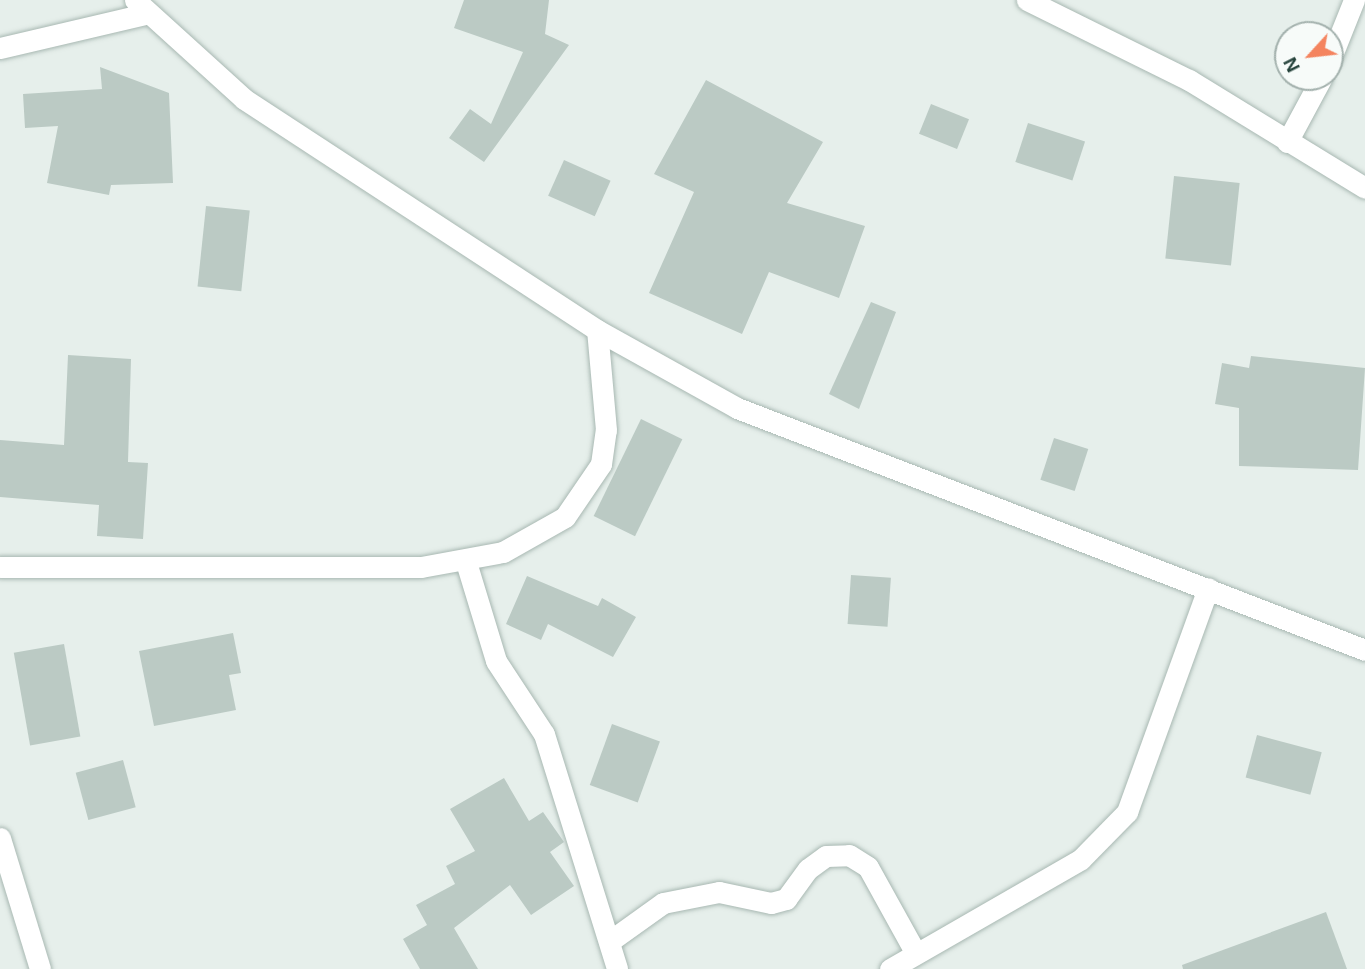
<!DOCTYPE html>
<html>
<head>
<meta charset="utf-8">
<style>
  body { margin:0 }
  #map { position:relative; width:1365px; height:969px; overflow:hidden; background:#e6efeb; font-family:Arial,sans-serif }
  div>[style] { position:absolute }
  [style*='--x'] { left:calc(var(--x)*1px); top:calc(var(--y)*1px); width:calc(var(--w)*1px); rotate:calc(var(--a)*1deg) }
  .building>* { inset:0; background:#bbcac4; transform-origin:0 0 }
  .roads { filter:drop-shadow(0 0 2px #a8b8b2) drop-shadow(0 0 2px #a8b8b2) }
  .street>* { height:21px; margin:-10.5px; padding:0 10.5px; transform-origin:10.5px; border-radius:10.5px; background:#fff }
  .secondary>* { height:21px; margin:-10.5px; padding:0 10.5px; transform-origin:10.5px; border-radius:10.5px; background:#fff }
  span { translate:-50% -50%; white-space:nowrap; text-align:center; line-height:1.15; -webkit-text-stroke:6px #f7fbf9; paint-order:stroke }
  .north { position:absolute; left:1274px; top:21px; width:70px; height:70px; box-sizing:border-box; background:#f7fbf9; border:2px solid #a3b1ad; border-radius:50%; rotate:243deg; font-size:19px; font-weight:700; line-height:28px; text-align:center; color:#24423a }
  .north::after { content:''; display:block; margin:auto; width:24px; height:32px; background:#f4845f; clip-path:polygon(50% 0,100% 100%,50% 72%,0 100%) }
</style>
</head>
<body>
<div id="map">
  <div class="building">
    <i style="clip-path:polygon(464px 0,549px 0,545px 34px,569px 45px,484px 162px,449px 138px,470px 109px,491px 124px,523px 52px,454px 28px)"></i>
    <i style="clip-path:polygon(100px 67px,169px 93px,173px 183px,111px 185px,109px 195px,47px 183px,58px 126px,25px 128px,23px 94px,102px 89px)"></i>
    <i style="clip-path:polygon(706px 80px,823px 142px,787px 203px,865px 226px,839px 298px,769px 272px,742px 334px,649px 293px,694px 192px,654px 174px)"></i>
    <i style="left:931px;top:104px;width:41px;height:32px;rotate:22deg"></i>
    <i style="left:1028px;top:123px;width:60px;height:41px;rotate:18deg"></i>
    <i style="left:564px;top:160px;width:51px;height:39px;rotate:24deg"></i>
    <i style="left:1174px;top:176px;width:66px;height:83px;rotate:6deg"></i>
    <i style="left:206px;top:206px;width:44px;height:81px;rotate:6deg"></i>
    <i style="clip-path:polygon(871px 302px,896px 312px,859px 409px,829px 394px)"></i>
    <i style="clip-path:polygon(68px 355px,131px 359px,128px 462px,148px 463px,143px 539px,97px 536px,99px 505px,0 497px,0 440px,64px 445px)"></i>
    <i style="clip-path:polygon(1251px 356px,1365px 368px,1358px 470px,1239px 466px,1239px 408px,1215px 404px,1222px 363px,1249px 368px)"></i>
    <i style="left:641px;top:419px;width:46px;height:108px;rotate:26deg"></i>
    <i style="left:1054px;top:438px;width:36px;height:44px;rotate:18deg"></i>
    <i style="left:851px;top:575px;width:40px;height:49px;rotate:4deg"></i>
    <i style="clip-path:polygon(527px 576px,598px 606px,602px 598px,636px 617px,613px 657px,548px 624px,541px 640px,506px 624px)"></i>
    <i style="clip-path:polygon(233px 633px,241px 673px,229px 675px,236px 710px,154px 726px,139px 651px)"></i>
    <i style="left:64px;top:644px;width:94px;height:51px;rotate:80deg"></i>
    <i style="left:612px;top:724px;width:51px;height:65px;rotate:20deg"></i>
    <i style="left:1257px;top:735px;width:67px;height:44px;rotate:15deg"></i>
    <i style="left:123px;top:760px;width:49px;height:49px;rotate:75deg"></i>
    <i style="clip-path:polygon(504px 778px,529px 821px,543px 812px,564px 842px,550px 852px,574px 886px,531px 915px,510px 885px,454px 928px,478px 969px,420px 969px,403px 939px,427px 925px,416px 905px,455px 884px,446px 866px,475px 851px,450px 809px)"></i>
    <i style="clip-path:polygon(1326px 912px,1347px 969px,1183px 969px,1182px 965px)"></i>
  </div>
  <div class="roads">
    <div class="street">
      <i style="--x:1027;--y:0;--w:181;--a:26.3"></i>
      <i style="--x:1189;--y:80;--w:206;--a:31.5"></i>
      <i style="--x:1330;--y:60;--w:65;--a:-68.2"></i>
      <i style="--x:1287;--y:142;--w:74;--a:-61.7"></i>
      <i style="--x:466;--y:562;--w:103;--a:73.1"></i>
      <i style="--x:496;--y:661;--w:87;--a:56.7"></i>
      <i style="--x:544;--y:734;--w:246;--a:72.7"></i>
      <i style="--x:0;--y:567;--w:421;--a:0"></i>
      <i style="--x:421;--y:567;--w:83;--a:-10.4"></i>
      <i style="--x:503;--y:552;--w:71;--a:-29.4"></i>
      <i style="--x:565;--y:517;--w:64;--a:-55.8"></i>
      <i style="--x:601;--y:464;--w:34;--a:-82"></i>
      <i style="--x:606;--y:430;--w:100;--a:-95.1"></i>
      <i style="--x:0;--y:838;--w:137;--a:73"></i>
      <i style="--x:610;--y:941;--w:65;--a:-35.6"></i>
      <i style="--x:663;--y:903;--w:57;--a:-11.1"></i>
      <i style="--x:719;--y:892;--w:53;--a:11.9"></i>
      <i style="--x:771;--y:903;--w:16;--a:-15"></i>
      <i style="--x:786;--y:899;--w:37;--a:-54"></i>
      <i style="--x:808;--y:869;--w:22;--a:-36"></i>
      <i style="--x:826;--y:856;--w:23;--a:-2"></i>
      <i style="--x:849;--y:855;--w:22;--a:32"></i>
      <i style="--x:868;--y:867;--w:95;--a:61"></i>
      <i style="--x:890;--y:969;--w:220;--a:-29.9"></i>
      <i style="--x:1081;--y:859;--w:66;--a:-45.6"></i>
      <i style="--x:1127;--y:812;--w:238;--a:-70.1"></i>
    </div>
    <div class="secondary">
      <i style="--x:135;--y:0;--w:147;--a:42.2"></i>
      <i style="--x:244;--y:99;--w:422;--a:33.2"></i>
      <i style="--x:597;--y:330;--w:160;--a:29.1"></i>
      <i style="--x:737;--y:408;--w:673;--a:21.07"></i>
      <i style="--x:0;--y:48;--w:149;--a:-13.2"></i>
    </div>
  </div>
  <div class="north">N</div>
</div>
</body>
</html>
